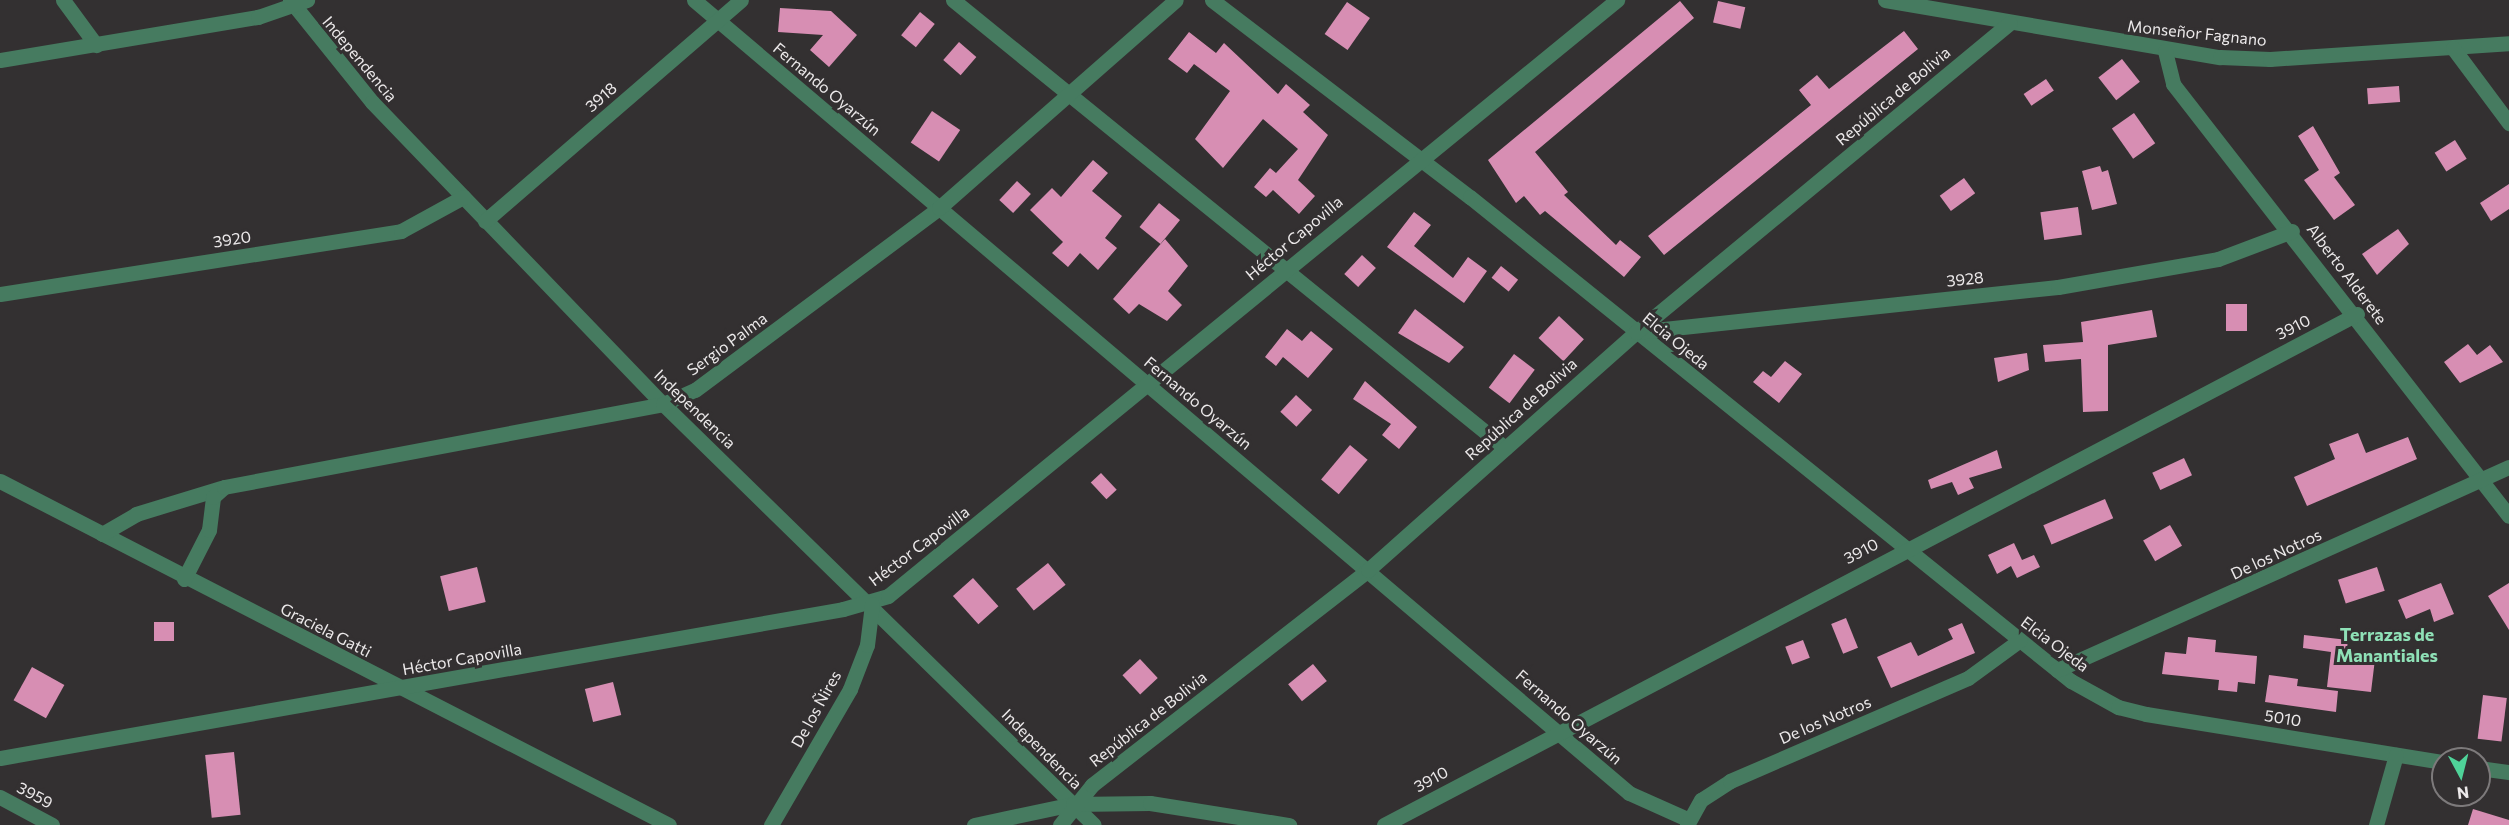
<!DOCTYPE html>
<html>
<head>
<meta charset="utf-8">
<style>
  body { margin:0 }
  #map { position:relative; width:2509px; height:825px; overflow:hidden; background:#333031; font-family:Commissioner,sans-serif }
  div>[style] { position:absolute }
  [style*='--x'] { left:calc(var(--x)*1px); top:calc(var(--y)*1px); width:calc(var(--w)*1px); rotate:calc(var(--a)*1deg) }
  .building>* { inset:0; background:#d78eb3; transform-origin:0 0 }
  .minor>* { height:15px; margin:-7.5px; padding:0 7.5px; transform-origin:7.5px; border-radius:7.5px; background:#467b60 }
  span { translate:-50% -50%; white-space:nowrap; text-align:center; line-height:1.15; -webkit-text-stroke:6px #333031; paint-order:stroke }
  .street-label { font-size:16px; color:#ece9ea }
  .neighbourhood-label { font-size:18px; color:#8fe1b7; font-weight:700 }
  .north { position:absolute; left:2431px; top:747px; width:60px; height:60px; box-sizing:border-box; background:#333031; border:2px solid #7d7a7b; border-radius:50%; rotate:173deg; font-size:16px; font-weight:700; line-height:24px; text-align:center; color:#ece9ea }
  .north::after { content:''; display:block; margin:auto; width:21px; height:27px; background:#4fd399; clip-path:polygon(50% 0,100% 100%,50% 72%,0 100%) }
</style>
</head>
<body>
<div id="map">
  <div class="building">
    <i style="clip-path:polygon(1680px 1px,1694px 18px,1535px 152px,1568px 192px,1564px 195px,1616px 245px,1620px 240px,1641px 257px,1624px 277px,1545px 211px,1540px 215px,1524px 196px,1516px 203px,1488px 160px)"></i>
    <i style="left:1718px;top:1px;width:28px;height:22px;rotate:13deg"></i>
    <i style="left:1347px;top:2px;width:28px;height:39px;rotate:35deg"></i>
    <i style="clip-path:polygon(780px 8px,831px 11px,857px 35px,829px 67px,810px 50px,823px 35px,778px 32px)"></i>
    <i style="left:920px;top:12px;width:19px;height:30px;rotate:39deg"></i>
    <i style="clip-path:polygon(1904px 31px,1918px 49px,1664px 255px,1648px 236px,1811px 105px,1799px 90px,1817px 75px,1829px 89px)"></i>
    <i style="clip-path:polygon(1189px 32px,1216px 53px,1224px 43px,1278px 94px,1286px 84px,1310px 105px,1303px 112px,1328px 135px,1298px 180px,1315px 196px,1299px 214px,1273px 190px,1266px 197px,1254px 187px,1270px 168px,1276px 173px,1298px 149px,1263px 119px,1223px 168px,1195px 139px,1230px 91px,1194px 64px,1187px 73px,1168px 59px)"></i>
    <i style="left:959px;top:42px;width:23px;height:24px;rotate:41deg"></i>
    <i style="left:2122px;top:59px;width:29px;height:30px;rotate:52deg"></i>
    <i style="left:2046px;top:79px;width:14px;height:27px;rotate:56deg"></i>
    <i style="left:2399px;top:86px;width:16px;height:32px;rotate:86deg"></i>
    <i style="left:932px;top:111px;width:34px;height:38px;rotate:34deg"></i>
    <i style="left:2134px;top:113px;width:37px;height:27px;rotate:55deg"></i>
    <i style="clip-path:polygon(2313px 126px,2340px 173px,2334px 177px,2355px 205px,2334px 220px,2304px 180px,2319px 170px,2298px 136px)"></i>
    <i style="left:2455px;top:140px;width:22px;height:24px;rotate:58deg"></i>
    <i style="clip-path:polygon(1093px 160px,1108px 173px,1092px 191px,1122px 216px,1105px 238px,1117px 248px,1098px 270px,1080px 253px,1068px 267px,1052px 253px,1063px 242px,1030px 210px,1052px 188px,1061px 197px)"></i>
    <i style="clip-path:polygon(2100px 166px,2102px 172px,2108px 170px,2117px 204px,2092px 210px,2082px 171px)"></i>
    <i style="left:1964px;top:178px;width:19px;height:30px;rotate:54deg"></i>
    <i style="left:1017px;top:181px;width:19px;height:26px;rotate:43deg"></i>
    <i style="clip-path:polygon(2509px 184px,2509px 209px,2491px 221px,2480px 203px)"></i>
    <i style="left:1159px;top:203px;width:27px;height:31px;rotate:39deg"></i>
    <i style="left:2078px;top:207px;width:28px;height:38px;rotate:82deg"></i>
    <i style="clip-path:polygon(1414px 212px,1431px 225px,1414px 246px,1453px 278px,1468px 257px,1487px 271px,1464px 303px,1387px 247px)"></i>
    <i style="clip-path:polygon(2398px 229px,2409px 244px,2377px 275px,2362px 254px)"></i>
    <i style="clip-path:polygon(1165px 239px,1188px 266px,1168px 291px,1182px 305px,1167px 321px,1139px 304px,1129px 314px,1113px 299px)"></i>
    <i style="left:1362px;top:255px;width:19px;height:26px;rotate:43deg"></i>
    <i style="left:1501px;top:266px;width:22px;height:15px;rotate:39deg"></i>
    <i style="left:2226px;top:304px;width:21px;height:27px"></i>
    <i style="clip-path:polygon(1415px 309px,1464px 347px,1449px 363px,1398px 333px)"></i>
    <i style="clip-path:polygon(2152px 310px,2157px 337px,2108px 345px,2108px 411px,2083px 412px,2081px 359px,2045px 362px,2043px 345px,2083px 342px,2081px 322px)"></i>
    <i style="left:1559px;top:316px;width:34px;height:30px;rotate:43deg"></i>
    <i style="clip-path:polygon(1287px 329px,1302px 341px,1311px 331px,1333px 349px,1308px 378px,1283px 357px,1276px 366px,1265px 357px)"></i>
    <i style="clip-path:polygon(2468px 344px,2477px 355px,2490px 345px,2503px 362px,2460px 383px,2444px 362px)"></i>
    <i style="clip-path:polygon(2027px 353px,2029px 370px,1998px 382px,1994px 358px)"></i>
    <i style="left:1514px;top:354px;width:26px;height:42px;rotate:37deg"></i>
    <i style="clip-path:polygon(1785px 361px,1802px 374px,1779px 403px,1753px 382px,1763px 371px,1771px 377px)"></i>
    <i style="clip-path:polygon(1365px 381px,1417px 427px,1399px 449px,1382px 435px,1391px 424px,1353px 399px)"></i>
    <i style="left:1296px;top:395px;width:22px;height:23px;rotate:43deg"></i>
    <i style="clip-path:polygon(2358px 433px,2366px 453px,2408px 437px,2417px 459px,2307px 506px,2294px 477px,2335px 459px,2329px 444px)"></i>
    <i style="left:1350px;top:445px;width:23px;height:45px;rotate:40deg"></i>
    <i style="clip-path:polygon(1997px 450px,2002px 468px,1969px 478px,1974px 488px,1958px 495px,1952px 482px,1931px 489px,1928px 480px)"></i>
    <i style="left:2184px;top:458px;width:19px;height:35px;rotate:65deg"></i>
    <i style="left:1101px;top:473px;width:23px;height:14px;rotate:47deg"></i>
    <i style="left:2105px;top:499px;width:21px;height:67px;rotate:67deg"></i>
    <i style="left:2170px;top:525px;width:24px;height:31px;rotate:60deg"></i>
    <i style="clip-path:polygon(2014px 543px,2022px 560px,2034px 555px,2040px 567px,2017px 578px,2011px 566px,1997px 574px,1988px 555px)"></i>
    <i style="left:1048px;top:563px;width:28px;height:41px;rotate:51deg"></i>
    <i style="left:477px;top:567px;width:36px;height:38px;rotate:76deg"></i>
    <i style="left:2377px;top:567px;width:25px;height:41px;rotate:72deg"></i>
    <i style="left:973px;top:578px;width:38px;height:27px;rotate:48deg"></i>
    <i style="clip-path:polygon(2441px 583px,2454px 614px,2434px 622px,2430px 609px,2406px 619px,2398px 600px)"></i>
    <i style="clip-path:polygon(2509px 583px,2509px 630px,2488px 596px)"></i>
    <i style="left:1846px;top:618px;width:32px;height:16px;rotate:68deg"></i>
    <i style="left:174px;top:622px;width:19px;height:20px;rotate:90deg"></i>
    <i style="clip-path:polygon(1962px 623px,1975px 653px,1891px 688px,1877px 657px,1911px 642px,1918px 656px,1953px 639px,1948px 629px)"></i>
    <i style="clip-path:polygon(2304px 635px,2348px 640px,2346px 656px,2375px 659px,2371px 692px,2327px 687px,2331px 652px,2303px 648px)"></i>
    <i style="clip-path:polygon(2188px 637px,2216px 640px,2215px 652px,2257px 656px,2255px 684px,2238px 682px,2237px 692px,2218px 690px,2219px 680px,2162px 674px,2165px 652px,2186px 654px)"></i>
    <i style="left:1803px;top:640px;width:19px;height:19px;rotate:69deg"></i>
    <i style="left:1140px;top:659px;width:26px;height:24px;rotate:47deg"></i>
    <i style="left:1313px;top:664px;width:22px;height:32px;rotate:51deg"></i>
    <i style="left:32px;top:667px;width:37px;height:38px;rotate:29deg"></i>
    <i style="clip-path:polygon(2269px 675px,2298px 679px,2297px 686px,2338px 691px,2336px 712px,2265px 702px)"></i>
    <i style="left:613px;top:682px;width:34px;height:29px;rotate:76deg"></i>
    <i style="left:2483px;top:695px;width:24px;height:44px;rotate:7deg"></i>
    <i style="left:234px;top:752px;width:63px;height:29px;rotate:84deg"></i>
    <i style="clip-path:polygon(2473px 809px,2509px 820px,2509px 825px,2468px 825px)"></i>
  </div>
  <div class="minor">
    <i style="--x:63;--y:0;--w:56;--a:53.7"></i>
    <i style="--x:290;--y:0;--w:131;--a:51.2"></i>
    <i style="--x:372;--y:102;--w:419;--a:46.1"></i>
    <i style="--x:663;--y:404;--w:602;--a:44.33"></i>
    <i style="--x:694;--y:0;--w:1226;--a:40.3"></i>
    <i style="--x:1629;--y:793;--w:64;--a:24.1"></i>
    <i style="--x:953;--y:0;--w:711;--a:39.06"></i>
    <i style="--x:1212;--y:0;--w:325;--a:37.4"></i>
    <i style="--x:1470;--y:197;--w:772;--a:38.85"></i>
    <i style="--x:2071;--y:681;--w:54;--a:29"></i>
    <i style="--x:2118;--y:707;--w:29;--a:14"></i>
    <i style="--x:2146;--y:714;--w:301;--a:9.2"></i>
    <i style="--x:1885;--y:0;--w:340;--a:9.7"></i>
    <i style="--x:2220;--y:57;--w:50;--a:2.3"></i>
    <i style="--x:2270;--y:59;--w:240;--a:-3.8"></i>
    <i style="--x:2453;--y:48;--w:94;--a:53.3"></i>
    <i style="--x:2165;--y:51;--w:34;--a:76"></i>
    <i style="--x:2173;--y:84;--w:547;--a:52.13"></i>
    <i style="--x:0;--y:60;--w:262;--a:-9.5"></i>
    <i style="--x:258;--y:17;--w:52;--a:-19.1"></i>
    <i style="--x:485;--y:221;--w:338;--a:-40.8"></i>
    <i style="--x:0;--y:294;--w:406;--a:-8.9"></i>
    <i style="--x:401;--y:231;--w:71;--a:-28.7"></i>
    <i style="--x:1636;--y:332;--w:424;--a:-6.1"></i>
    <i style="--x:2058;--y:287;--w:162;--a:-9.9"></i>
    <i style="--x:2218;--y:259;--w:79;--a:-20.7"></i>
    <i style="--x:0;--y:481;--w:752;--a:27.21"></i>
    <i style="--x:102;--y:534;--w:39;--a:-30"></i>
    <i style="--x:136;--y:514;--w:89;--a:-17"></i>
    <i style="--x:184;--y:579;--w:55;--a:-63"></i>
    <i style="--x:209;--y:530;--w:33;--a:-83"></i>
    <i style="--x:213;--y:497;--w:15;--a:-42"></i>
    <i style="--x:224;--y:487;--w:447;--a:-10.7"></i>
    <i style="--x:663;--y:404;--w:35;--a:-24"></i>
    <i style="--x:695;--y:390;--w:304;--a:-36.7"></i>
    <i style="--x:939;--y:208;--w:315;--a:-41.3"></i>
    <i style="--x:2057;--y:670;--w:495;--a:-24.2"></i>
    <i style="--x:0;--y:758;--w:856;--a:-10.02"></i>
    <i style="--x:843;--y:609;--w:47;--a:-16.1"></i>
    <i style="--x:888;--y:596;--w:942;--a:-39.27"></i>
    <i style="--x:2479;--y:768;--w:30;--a:8"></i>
    <i style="--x:0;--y:797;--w:59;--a:28.3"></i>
    <i style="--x:771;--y:825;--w:157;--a:-59.8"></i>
    <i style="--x:850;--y:689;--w:47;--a:-68.9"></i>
    <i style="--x:867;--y:645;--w:41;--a:-83"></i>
    <i style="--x:974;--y:825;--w:101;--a:-12"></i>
    <i style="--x:1073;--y:804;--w:77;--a:-0.7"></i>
    <i style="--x:1150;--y:803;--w:141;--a:9"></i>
    <i style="--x:1060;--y:825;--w:51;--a:-51.3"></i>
    <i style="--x:1092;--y:785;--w:350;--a:-37.9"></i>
    <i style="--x:1368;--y:570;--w:358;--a:-41.6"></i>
    <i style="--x:1636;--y:332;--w:485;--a:-39.6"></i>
    <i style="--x:1384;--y:825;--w:1099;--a:-27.71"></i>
    <i style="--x:1687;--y:825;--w:29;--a:-61"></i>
    <i style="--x:1701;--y:800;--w:35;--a:-33"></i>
    <i style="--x:1730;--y:781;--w:259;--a:-23.4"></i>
    <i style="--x:1968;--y:678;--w:64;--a:-36.2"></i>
    <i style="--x:2376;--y:825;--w:73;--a:-74.1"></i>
  </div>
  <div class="street-label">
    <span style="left:2197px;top:33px;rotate:6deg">Monseñor Fagnano</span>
    <span style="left:360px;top:59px;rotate:50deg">Independencia</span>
    <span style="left:827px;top:89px;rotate:40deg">Fernando Oyarzún</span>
    <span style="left:1893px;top:96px;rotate:-40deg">República de Bolivia</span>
    <span style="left:601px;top:97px;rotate:-41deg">3918</span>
    <span style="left:1294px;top:238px;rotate:-40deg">Héctor Capovilla</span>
    <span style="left:232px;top:239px;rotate:-9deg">3920</span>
    <span style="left:2347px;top:274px;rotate:53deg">Alberto Alderete</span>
    <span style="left:1965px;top:279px;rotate:-6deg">3928</span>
    <span style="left:2293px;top:327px;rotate:-27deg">3910</span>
    <span style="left:1676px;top:341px;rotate:39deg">Elcia Ojeda</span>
    <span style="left:727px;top:344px;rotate:-36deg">Sergio Palma</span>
    <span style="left:1198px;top:403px;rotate:40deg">Fernando Oyarzún</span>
    <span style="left:695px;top:409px;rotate:44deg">Independencia</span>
    <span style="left:1521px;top:409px;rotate:-42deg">República de Bolivia</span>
    <span style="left:919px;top:546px;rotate:-37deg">Héctor Capovilla</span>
    <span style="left:1861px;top:551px;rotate:-28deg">3910</span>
    <span style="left:2276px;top:554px;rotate:-25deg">De los Notros</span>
    <span style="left:326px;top:630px;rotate:27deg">Graciela Gatti</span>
    <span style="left:2055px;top:644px;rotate:37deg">Elcia Ojeda</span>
    <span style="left:462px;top:659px;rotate:-10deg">Héctor Capovilla</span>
    <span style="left:816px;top:709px;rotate:-61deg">De los Ñires</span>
    <span style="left:1569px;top:717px;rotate:41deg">Fernando Oyarzún</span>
    <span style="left:2283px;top:718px;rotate:9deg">5010</span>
    <span style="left:1148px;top:719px;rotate:-38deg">República de Bolivia</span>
    <span style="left:1825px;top:720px;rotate:-23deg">De los Notros</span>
    <span style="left:1042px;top:749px;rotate:45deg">Independencia</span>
    <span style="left:1431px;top:779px;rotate:-29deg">3910</span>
    <span style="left:35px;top:795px;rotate:28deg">3959</span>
  </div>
  <div class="neighbourhood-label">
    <span style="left:2387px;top:645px">Terrazas de<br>Manantiales</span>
  </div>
  <div class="north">N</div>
</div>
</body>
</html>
